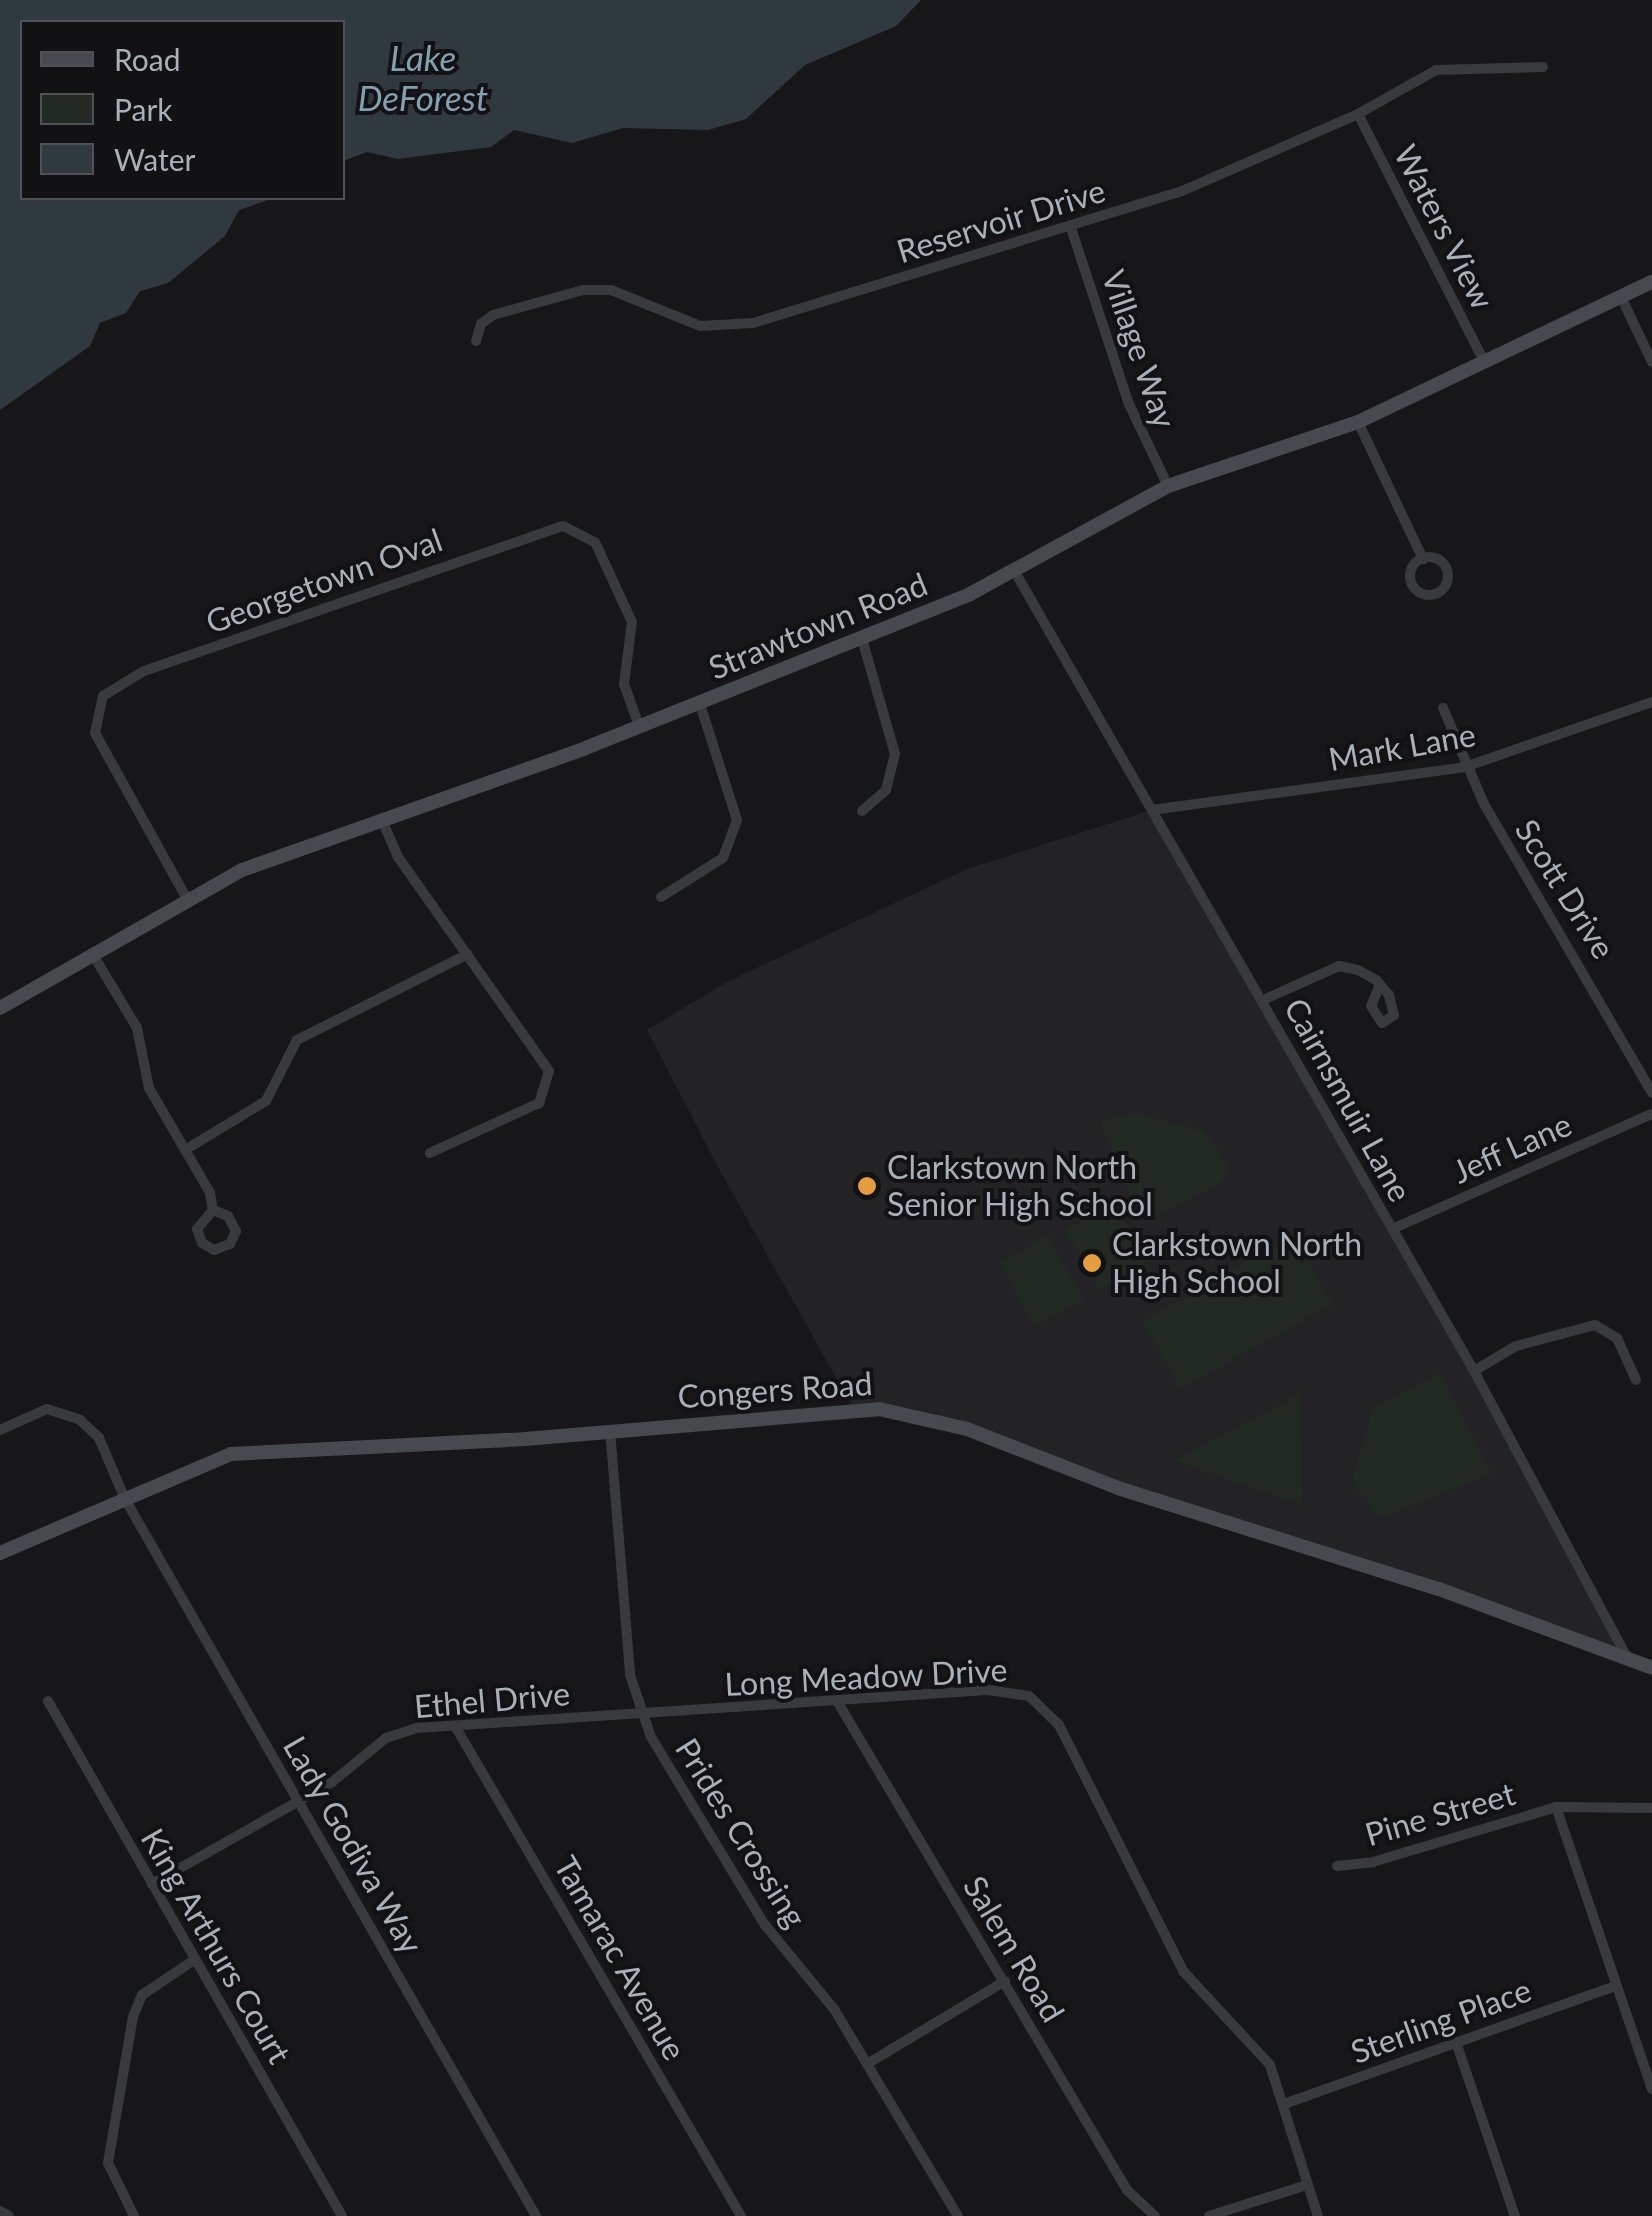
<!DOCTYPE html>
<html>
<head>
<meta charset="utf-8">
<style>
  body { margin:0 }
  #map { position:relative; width:1652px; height:2216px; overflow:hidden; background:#171719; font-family:Lato,sans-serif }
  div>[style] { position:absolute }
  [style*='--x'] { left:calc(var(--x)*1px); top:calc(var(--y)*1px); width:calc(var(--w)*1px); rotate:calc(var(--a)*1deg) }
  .built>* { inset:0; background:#232326 }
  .green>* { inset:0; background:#212922; transform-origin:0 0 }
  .water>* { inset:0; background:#30393e }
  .street>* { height:10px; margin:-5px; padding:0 5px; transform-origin:5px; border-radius:5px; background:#383a3e }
  .street>.ring { margin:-5px; padding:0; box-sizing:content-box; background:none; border:10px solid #383a3e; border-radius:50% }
  .secondary>* { height:14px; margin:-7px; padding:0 7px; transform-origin:7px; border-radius:7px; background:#46494d }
  .dots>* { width:28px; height:28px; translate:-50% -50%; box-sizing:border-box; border:5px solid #121214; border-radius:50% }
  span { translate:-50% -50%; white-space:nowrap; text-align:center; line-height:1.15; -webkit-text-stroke:8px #121214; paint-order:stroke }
  .street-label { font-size:32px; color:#aab0b8 }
  .poi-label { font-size:32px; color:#aab0b8 }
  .left { translate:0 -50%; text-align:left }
  .water-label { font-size:35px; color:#84a0b0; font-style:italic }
  .legend { position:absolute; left:20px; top:20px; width:325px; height:180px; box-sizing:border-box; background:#121214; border:2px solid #4f5156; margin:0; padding:12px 18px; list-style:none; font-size:30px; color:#aab0b8 }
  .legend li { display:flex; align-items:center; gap:20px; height:50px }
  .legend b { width:50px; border:2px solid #4f5156 }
</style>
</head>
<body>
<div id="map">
  <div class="built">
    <i style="clip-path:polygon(1152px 810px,1317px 1095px,1627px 1658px,946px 1422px,853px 1408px,718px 1167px,647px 1030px,727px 982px,967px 869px)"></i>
  </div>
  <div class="green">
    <i style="clip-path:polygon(1137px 1113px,1205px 1132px,1231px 1169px,1221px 1182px,1149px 1219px,1138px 1218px,1100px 1121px)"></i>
    <i style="left:1114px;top:1202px;width:69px;height:56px;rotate:60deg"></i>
    <i style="left:1048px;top:1235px;width:74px;height:56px;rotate:61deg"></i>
    <i style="left:1295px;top:1237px;width:77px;height:174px;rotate:61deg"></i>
    <i style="clip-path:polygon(1440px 1373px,1492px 1474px,1379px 1518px,1352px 1481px,1373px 1408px)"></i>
    <i style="clip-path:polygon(1301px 1393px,1302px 1505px,1175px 1461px)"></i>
  </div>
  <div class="water">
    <i style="clip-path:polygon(0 0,921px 0,896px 26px,805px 65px,746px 119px,708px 130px,623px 128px,572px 143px,514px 130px,491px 147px,398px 159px,367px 152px,343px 161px,342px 22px,22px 22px,22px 198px,274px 198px,239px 210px,225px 236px,168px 283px,140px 291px,126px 313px,100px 323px,90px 346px,0 410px)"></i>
  </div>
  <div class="street">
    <i style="--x:1358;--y:114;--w:280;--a:63"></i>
    <i style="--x:1070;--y:225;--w:188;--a:71.8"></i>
    <i style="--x:1129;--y:404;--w:91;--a:64.6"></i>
    <i style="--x:1621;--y:297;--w:72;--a:64.5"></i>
    <i style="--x:476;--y:341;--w:18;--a:-74"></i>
    <i style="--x:481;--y:324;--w:15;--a:-37"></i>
    <i style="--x:493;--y:315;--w:93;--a:-15.5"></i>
    <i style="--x:583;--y:290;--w:28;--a:0"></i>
    <i style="--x:611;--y:290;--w:96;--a:22"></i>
    <i style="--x:700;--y:326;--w:53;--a:-3.2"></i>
    <i style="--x:753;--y:323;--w:449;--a:-17.1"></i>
    <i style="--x:1182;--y:191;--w:192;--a:-23.6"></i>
    <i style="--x:1358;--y:114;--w:90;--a:-29.4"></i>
    <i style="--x:1436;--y:70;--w:107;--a:-1.6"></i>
    <i style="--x:1358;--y:422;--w:152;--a:64.6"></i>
    <i class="ring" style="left:1410px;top:557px;width:28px;height:28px"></i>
    <i style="--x:1015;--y:572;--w:921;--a:60.12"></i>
    <i style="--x:1474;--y:1371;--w:325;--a:61.9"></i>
    <i style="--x:1443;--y:708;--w:104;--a:66.9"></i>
    <i style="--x:1484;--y:804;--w:334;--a:59.8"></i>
    <i style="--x:1152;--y:810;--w:316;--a:-7.8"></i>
    <i style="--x:1465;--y:767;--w:198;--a:-19.2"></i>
    <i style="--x:862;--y:811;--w:32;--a:-41"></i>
    <i style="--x:886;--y:790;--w:37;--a:-76"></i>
    <i style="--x:895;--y:754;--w:120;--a:-106"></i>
    <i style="--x:382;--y:820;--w:40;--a:66.6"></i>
    <i style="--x:398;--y:857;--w:262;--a:54.8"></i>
    <i style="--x:549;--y:1071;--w:34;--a:107"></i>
    <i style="--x:539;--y:1103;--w:120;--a:155.4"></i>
    <i style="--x:661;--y:897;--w:73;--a:-32.2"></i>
    <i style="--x:723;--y:858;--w:40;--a:-69.8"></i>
    <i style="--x:737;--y:820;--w:122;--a:-107.7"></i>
    <i style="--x:187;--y:899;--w:190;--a:-119"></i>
    <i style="--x:95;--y:733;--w:38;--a:-78"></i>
    <i style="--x:103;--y:696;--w:48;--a:-31.4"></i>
    <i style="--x:144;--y:671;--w:443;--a:-19.1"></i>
    <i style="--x:563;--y:526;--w:36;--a:27"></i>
    <i style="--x:595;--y:542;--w:88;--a:65.2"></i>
    <i style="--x:632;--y:622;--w:63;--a:97.4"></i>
    <i style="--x:624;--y:684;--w:45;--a:70.3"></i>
    <i style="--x:92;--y:953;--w:87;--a:59"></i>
    <i style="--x:137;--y:1028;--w:61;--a:78.7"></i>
    <i style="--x:149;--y:1088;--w:121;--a:59.8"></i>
    <i style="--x:210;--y:1193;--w:17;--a:80"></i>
    <i style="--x:213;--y:1210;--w:25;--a:130"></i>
    <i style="--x:197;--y:1229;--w:15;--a:70"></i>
    <i style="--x:202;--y:1243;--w:14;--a:30"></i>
    <i style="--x:214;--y:1250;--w:17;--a:-21"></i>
    <i style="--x:230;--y:1244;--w:14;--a:-65"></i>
    <i style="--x:236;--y:1231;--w:17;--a:-118"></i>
    <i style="--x:228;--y:1216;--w:16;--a:-158"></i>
    <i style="--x:1263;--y:1000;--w:83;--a:-24.1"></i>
    <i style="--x:1339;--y:966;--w:19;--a:12"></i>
    <i style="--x:1358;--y:970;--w:21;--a:29"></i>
    <i style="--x:1376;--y:980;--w:20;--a:49"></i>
    <i style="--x:1389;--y:995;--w:21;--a:76"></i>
    <i style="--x:1394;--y:1015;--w:14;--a:146"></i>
    <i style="--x:1382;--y:1023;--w:20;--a:-123"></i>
    <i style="--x:1371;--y:1006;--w:23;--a:-67"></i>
    <i style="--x:185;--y:1150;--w:95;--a:-31.2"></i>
    <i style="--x:266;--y:1101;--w:68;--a:-63.1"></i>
    <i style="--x:297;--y:1040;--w:191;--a:-26.7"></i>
    <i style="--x:1392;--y:1229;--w:284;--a:-23.9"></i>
    <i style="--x:1474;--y:1371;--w:49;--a:-30.8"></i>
    <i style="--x:1516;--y:1346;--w:82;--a:-14.9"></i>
    <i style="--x:1595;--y:1325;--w:26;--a:31"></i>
    <i style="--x:1617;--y:1338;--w:46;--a:65.7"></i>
    <i style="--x:0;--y:1430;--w:51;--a:-24.1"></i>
    <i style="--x:47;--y:1409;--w:35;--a:18"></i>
    <i style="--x:80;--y:1420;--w:26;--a:43"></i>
    <i style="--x:99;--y:1438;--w:66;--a:66.9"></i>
    <i style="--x:125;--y:1499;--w:826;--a:60.18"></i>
    <i style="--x:610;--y:1430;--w:246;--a:85.3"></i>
    <i style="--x:630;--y:1675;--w:65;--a:71.3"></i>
    <i style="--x:651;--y:1737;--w:220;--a:58.8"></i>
    <i style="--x:765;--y:1925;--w:109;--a:50.6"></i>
    <i style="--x:834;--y:2009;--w:241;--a:59.1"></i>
    <i style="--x:48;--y:1701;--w:593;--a:60.28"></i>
    <i style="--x:837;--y:1701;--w:569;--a:59.33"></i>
    <i style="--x:1127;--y:2190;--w:38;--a:43"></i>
    <i style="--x:455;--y:1726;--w:567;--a:59.73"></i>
    <i style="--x:1556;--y:1807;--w:298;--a:71.2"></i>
    <i style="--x:1337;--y:1866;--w:36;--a:-6"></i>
    <i style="--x:1373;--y:1862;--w:191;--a:-16.7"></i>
    <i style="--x:1556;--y:1807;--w:96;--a:0.6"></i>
    <i style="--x:152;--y:1884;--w:207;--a:-29.5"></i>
    <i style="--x:332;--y:1782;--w:70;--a:-39.2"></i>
    <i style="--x:386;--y:1738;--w:33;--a:-18"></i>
    <i style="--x:417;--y:1728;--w:572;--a:-3.81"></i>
    <i style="--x:988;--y:1690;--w:41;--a:8.3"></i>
    <i style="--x:1029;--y:1696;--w:42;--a:44"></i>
    <i style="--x:1059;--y:1725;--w:275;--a:63.2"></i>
    <i style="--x:1183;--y:1971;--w:128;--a:47.2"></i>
    <i style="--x:1270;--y:2065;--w:158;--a:72.4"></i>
    <i style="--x:1456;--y:2042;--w:184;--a:71.3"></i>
    <i style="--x:867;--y:2064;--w:161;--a:-31"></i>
    <i style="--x:1284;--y:2104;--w:351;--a:-19.6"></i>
    <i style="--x:0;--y:2211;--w:10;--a:29"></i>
    <i style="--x:134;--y:2216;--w:59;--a:-116.1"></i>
    <i style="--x:108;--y:2163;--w:148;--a:-80.3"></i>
    <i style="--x:133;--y:2017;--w:24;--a:-68"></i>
    <i style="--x:142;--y:1995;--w:63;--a:-33.9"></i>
    <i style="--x:1209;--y:2216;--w:103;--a:-17.6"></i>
  </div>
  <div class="secondary">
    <i style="--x:0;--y:1008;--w:279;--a:-29.7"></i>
    <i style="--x:242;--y:870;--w:362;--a:-19.5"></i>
    <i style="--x:583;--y:749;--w:417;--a:-21.8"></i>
    <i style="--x:970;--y:594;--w:226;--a:-28.6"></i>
    <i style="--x:1168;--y:486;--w:200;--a:-18.6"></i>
    <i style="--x:1358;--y:422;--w:326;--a:-25.5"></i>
    <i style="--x:0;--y:1553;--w:251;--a:-23.2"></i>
    <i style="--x:231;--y:1454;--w:294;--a:-2.9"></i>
    <i style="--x:525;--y:1439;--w:355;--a:-4.8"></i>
    <i style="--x:879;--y:1409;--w:90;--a:12.8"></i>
    <i style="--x:967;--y:1429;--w:165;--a:21.3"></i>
    <i style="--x:1121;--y:1489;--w:333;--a:17.5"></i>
    <i style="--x:1439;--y:1589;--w:227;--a:20.3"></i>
  </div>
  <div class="dots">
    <i style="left:867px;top:1186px;background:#e59d43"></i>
    <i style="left:1092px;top:1263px;background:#e59d43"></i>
  </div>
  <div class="street-label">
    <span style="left:1001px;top:221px;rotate:-17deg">Reservoir Drive</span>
    <span style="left:1444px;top:227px;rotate:63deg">Waters View</span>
    <span style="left:1139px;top:349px;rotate:71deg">Village Way</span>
    <span style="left:324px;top:581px;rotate:-20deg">Georgetown Oval</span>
    <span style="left:818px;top:626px;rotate:-22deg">Strawtown Road</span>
    <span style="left:1402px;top:747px;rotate:-10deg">Mark Lane</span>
    <span style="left:1565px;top:889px;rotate:58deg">Scott Drive</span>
    <span style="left:1348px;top:1100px;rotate:61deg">Cairnsmuir Lane</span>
    <span style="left:1512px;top:1148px;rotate:-24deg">Jeff Lane</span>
    <span style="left:775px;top:1390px;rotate:-4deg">Congers Road</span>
    <span style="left:866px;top:1677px;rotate:-3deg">Long Meadow Drive</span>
    <span style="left:492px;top:1700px;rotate:-5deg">Ethel Drive</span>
    <span style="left:1440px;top:1814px;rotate:-16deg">Pine Street</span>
    <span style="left:741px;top:1833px;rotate:58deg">Prides Crossing</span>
    <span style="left:353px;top:1845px;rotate:60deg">Lady Godiva Way</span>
    <span style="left:216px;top:1946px;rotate:60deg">King Arthurs Court</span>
    <span style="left:1014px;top:1949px;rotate:59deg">Salem Road</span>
    <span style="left:620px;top:1958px;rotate:60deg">Tamarac Avenue</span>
    <span style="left:1441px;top:2021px;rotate:-20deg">Sterling Place</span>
  </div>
  <div class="poi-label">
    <span class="left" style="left:887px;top:1186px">Clarkstown North<br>Senior High School</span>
    <span class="left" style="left:1112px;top:1263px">Clarkstown North<br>High School</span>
  </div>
  <div class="water-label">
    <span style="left:423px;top:77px">Lake<br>DeForest</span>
  </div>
  <ul class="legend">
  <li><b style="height:12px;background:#46494d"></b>Road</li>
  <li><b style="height:28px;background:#212922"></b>Park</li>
  <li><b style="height:28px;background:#30393e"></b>Water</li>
  </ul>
</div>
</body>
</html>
